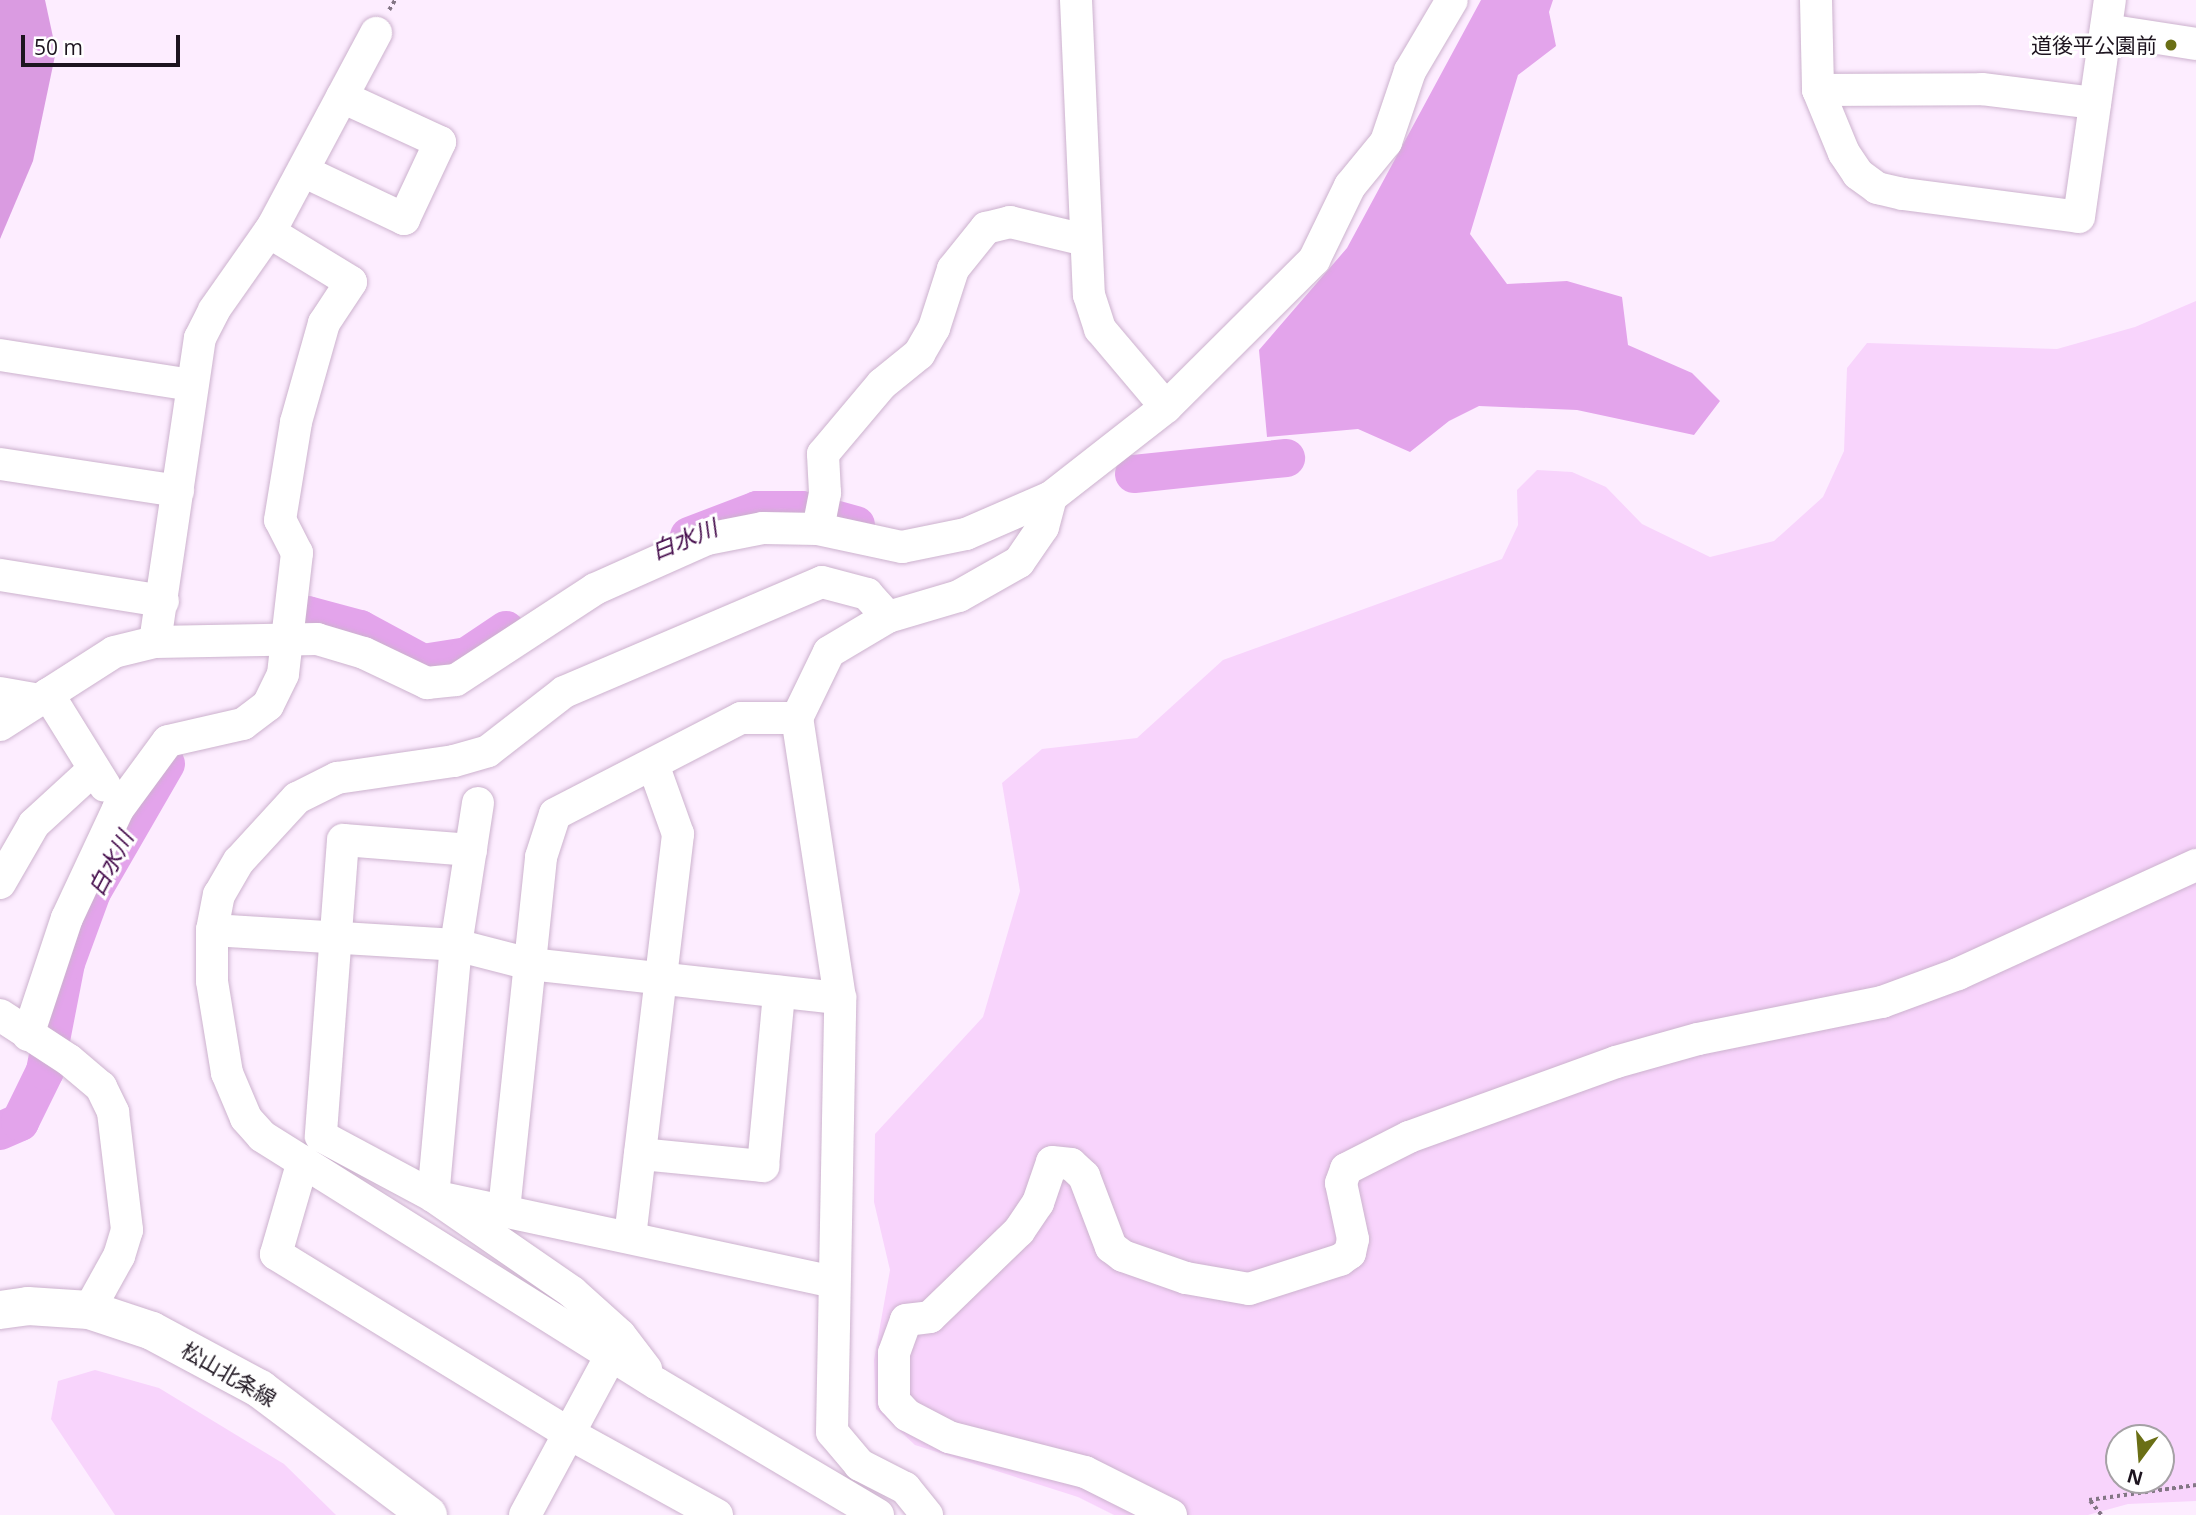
<!DOCTYPE html>
<html>
<head>
<meta charset="utf-8">
<style>
  body { margin:0 }
  #map { position:relative; width:2196px; height:1515px; overflow:hidden; background:#fdedff; font-family:"Open Sans","Noto Sans JP",sans-serif }
  div>[style] { position:absolute }
  [style*='--x'] { left:calc(var(--x)*1px); top:calc(var(--y)*1px); width:calc(var(--w)*1px); rotate:calc(var(--a)*1deg) }
  .green>* { inset:0; background:#f8d4fc }
  .forest>* { inset:0; background:#da9be1 }
  .water>* { inset:0; background:#e3a4eb }
  .river>* { height:38px; margin:-19px; padding:0 19px; transform-origin:19px; border-radius:19px; background:#e3a4eb }
  .path>* { height:3.5px; margin-top:-1.75px; transform-origin:0; background:repeating-linear-gradient(90deg,#837685 0 3.5px,transparent 0 7px) }
  .roads { filter:drop-shadow(0 0 2px #ccb2ce) drop-shadow(0 0 2px #ccb2ce) }
  .minor>* { height:32px; margin:-16px; padding:0 16px; transform-origin:16px; border-radius:16px; background:#fff }
  .major>* { height:38px; margin:-19px; padding:0 19px; transform-origin:19px; border-radius:19px; background:#fff }
  .dots>* { width:19px; height:19px; translate:-50% -50%; box-sizing:border-box; border:4px solid #fff; border-radius:50% }
  span { translate:-50% -50%; white-space:nowrap; text-align:center; line-height:1.15; -webkit-text-stroke:6px #fff; paint-order:stroke }
  .poi-label { font-size:21px; color:#1d141f }
  .right { translate:-100% -50%; text-align:right }
  .street-label { font-size:21px; color:#1d141f }
  .water-label { font-size:23px; color:#440b4b; font-style:italic }
  .north { position:absolute; left:2105px; top:1424px; width:70px; height:70px; box-sizing:border-box; background:#fff; border:2px solid #a5a1a5; border-radius:50%; rotate:196deg; font-size:19px; font-weight:700; line-height:28px; text-align:center; color:#1d141f }
  .north::after { content:''; display:block; margin:auto; width:24px; height:32px; background:#6a6f15; clip-path:polygon(50% 0,100% 100%,50% 72%,0 100%) }
  .scale { position:absolute; left:21px; top:35px; width:159px; height:32px; box-sizing:border-box; border:4px solid #1d141f; border-top:0; padding-left:9px; font-size:21px; line-height:24px; white-space:nowrap; color:#1d141f; -webkit-text-stroke:5px #fff; paint-order:stroke }
</style>
</head>
<body>
<div id="map">
  <div class="green">
    <i style="clip-path:polygon(evenodd,2196px 301px,2196px 1501px,2128px 1504px,2088px 1515px,1114px 1515px,1078px 1497px,915px 1445px,876px 1409px,874px 1360px,890px 1270px,874px 1202px,875px 1134px,983px 1017px,1020px 891px,1002px 783px,1042px 749px,1137px 738px,1223px 660px,1502px 559px,1518px 525px,1517px 490px,1537px 470px,1572px 472px,1606px 487px,1642px 524px,1710px 557px,1774px 541px,1823px 497px,1844px 451px,1847px 368px,1867px 343px,2057px 349px,2135px 327px,2196px 301px,2119px 1438px,2161px 1438px,2161px 1480px,2119px 1480px,2119px 1438px)"></i>
    <i style="clip-path:polygon(95px 1370px,159px 1388px,284px 1464px,336px 1515px,115px 1515px,51px 1419px,58px 1381px)"></i>
  </div>
  <div class="forest">
    <i style="clip-path:polygon(0 0,45px 0,56px 51px,33px 161px,0 239px)"></i>
  </div>
  <div class="water">
    <i style="clip-path:polygon(1481px 0,1553px 0,1549px 12px,1556px 46px,1518px 75px,1470px 234px,1507px 284px,1567px 281px,1622px 297px,1628px 345px,1692px 373px,1720px 401px,1694px 435px,1577px 410px,1479px 406px,1449px 421px,1410px 452px,1358px 429px,1267px 437px,1259px 350px,1347px 248px)"></i>
  </div>
  <div class="river">
    <i style="--x:1134;--y:474;--w:153;--a:-6"></i>
    <i style="--x:689;--y:536;--w:73;--a:-20.9"></i>
    <i style="--x:757;--y:510;--w:45;--a:0"></i>
    <i style="--x:802;--y:510;--w:56;--a:15.5"></i>
    <i style="--x:306;--y:626;--w:11;--a:-80"></i>
    <i style="--x:308;--y:615;--w:54;--a:15.1"></i>
    <i style="--x:360;--y:629;--w:72;--a:28.4"></i>
    <i style="--x:423;--y:663;--w:45;--a:-9"></i>
    <i style="--x:467;--y:656;--w:47;--a:-33.7"></i>
    <i style="--x:0;--y:1131;--w:22;--a:-24"></i>
    <i style="--x:20;--y:1122;--w:57;--a:-63.9"></i>
    <i style="--x:45;--y:1071;--w:110;--a:-79"></i>
    <i style="--x:66;--y:963;--w:76;--a:-69.9"></i>
    <i style="--x:92;--y:892;--w:148;--a:-60"></i>
  </div>
  <div class="path">
    <i style="--x:389;--y:10;--w:12;--a:-59"></i>
    <i style="--x:2101;--y:1515;--w:19;--a:-129"></i>
    <i style="--x:2089;--y:1500;--w:108;--a:-8"></i>
  </div>
  <div class="roads">
    <div class="minor">
      <i style="--x:1076;--y:0;--w:295;--a:87.5"></i>
      <i style="--x:1089;--y:295;--w:36;--a:72"></i>
      <i style="--x:1100;--y:329;--w:102;--a:49.8"></i>
      <i style="--x:1816;--y:0;--w:90;--a:88.7"></i>
      <i style="--x:1818;--y:90;--w:68;--a:67.6"></i>
      <i style="--x:1844;--y:153;--w:25;--a:56"></i>
      <i style="--x:1858;--y:174;--w:24;--a:36"></i>
      <i style="--x:1877;--y:188;--w:27;--a:13"></i>
      <i style="--x:1903;--y:194;--w:177;--a:7.4"></i>
      <i style="--x:2079;--y:217;--w:219;--a:-81.9"></i>
      <i style="--x:2106;--y:30;--w:91;--a:8.8"></i>
      <i style="--x:1818;--y:90;--w:164;--a:-0.3"></i>
      <i style="--x:1982;--y:89;--w:114;--a:7.1"></i>
      <i style="--x:303;--y:171;--w:112;--a:25.4"></i>
      <i style="--x:404;--y:219;--w:85;--a:-64.9"></i>
      <i style="--x:440;--y:142;--w:108;--a:-155.3"></i>
      <i style="--x:0;--y:355;--w:194;--a:8.9"></i>
      <i style="--x:0;--y:464;--w:180;--a:8.6"></i>
      <i style="--x:818;--y:529;--w:37;--a:-79"></i>
      <i style="--x:825;--y:493;--w:39;--a:-93"></i>
      <i style="--x:823;--y:454;--w:92;--a:-49.9"></i>
      <i style="--x:882;--y:384;--w:48;--a:-39"></i>
      <i style="--x:919;--y:354;--w:30;--a:-60"></i>
      <i style="--x:934;--y:328;--w:62;--a:-72.1"></i>
      <i style="--x:953;--y:269;--w:53;--a:-51.2"></i>
      <i style="--x:986;--y:228;--w:25;--a:-14"></i>
      <i style="--x:1010;--y:222;--w:77;--a:13.5"></i>
      <i style="--x:0;--y:575;--w:165;--a:9.1"></i>
      <i style="--x:155;--y:642;--w:307;--a:-81.6"></i>
      <i style="--x:200;--y:338;--w:31;--a:-63"></i>
      <i style="--x:214;--y:310;--w:103;--a:-54.9"></i>
      <i style="--x:273;--y:226;--w:219;--a:-61.9"></i>
      <i style="--x:0;--y:693;--w:39;--a:10"></i>
      <i style="--x:48;--y:694;--w:108;--a:58.2"></i>
      <i style="--x:0;--y:725;--w:135;--a:-32.6"></i>
      <i style="--x:114;--y:652;--w:42;--a:-13.7"></i>
      <i style="--x:155;--y:642;--w:162;--a:-1.1"></i>
      <i style="--x:317;--y:639;--w:49;--a:16.6"></i>
      <i style="--x:364;--y:653;--w:70;--a:25.5"></i>
      <i style="--x:427;--y:683;--w:29;--a:-6"></i>
      <i style="--x:456;--y:680;--w:166;--a:-33.2"></i>
      <i style="--x:595;--y:589;--w:123;--a:-24.1"></i>
      <i style="--x:707;--y:539;--w:57;--a:-11.1"></i>
      <i style="--x:763;--y:528;--w:55;--a:1"></i>
      <i style="--x:818;--y:529;--w:86;--a:12.1"></i>
      <i style="--x:902;--y:547;--w:65;--a:-11.5"></i>
      <i style="--x:966;--y:534;--w:93;--a:-23.5"></i>
      <i style="--x:1051;--y:497;--w:146;--a:-38"></i>
      <i style="--x:1166;--y:407;--w:209;--a:-44.8"></i>
      <i style="--x:1314;--y:260;--w:82;--a:-64.1"></i>
      <i style="--x:1350;--y:186;--w:57;--a:-50.7"></i>
      <i style="--x:1386;--y:142;--w:75;--a:-71.3"></i>
      <i style="--x:1410;--y:71;--w:82;--a:-59.4"></i>
      <i style="--x:478;--y:803;--w:144;--a:98.8"></i>
      <i style="--x:456;--y:945;--w:252;--a:95.2"></i>
      <i style="--x:433;--y:1196;--w:410;--a:12.1"></i>
      <i style="--x:471;--y:850;--w:128;--a:-175.5"></i>
      <i style="--x:343;--y:840;--w:297;--a:94.3"></i>
      <i style="--x:321;--y:1136;--w:127;--a:28.2"></i>
      <i style="--x:433;--y:1196;--w:169;--a:34.6"></i>
      <i style="--x:572;--y:1292;--w:64;--a:41.9"></i>
      <i style="--x:620;--y:1335;--w:43;--a:52.6"></i>
      <i style="--x:0;--y:883;--w:68;--a:-60"></i>
      <i style="--x:34;--y:824;--w:81;--a:-42.5"></i>
      <i style="--x:212;--y:930;--w:244;--a:3.5"></i>
      <i style="--x:456;--y:945;--w:76;--a:14.4"></i>
      <i style="--x:530;--y:964;--w:312;--a:6.3"></i>
      <i style="--x:0;--y:1015;--w:82;--a:33.1"></i>
      <i style="--x:69;--y:1060;--w:42;--a:40.2"></i>
      <i style="--x:101;--y:1087;--w:28;--a:64"></i>
      <i style="--x:113;--y:1112;--w:119;--a:83.2"></i>
      <i style="--x:127;--y:1230;--w:27;--a:107"></i>
      <i style="--x:119;--y:1256;--w:62;--a:119.1"></i>
      <i style="--x:28;--y:1035;--w:123;--a:-71.6"></i>
      <i style="--x:67;--y:918;--w:120;--a:-64.9"></i>
      <i style="--x:118;--y:809;--w:84;--a:-53.7"></i>
      <i style="--x:168;--y:741;--w:77;--a:-12.8"></i>
      <i style="--x:243;--y:724;--w:31;--a:-37"></i>
      <i style="--x:268;--y:705;--w:34;--a:-64"></i>
      <i style="--x:283;--y:674;--w:122;--a:-83.4"></i>
      <i style="--x:297;--y:553;--w:37;--a:-117"></i>
      <i style="--x:280;--y:520;--w:99;--a:-80.7"></i>
      <i style="--x:296;--y:422;--w:103;--a:-74.2"></i>
      <i style="--x:324;--y:323;--w:49;--a:-56.6"></i>
      <i style="--x:351;--y:282;--w:96;--a:-148.6"></i>
      <i style="--x:640;--y:1154;--w:124;--a:5.6"></i>
      <i style="--x:763;--y:1166;--w:175;--a:-84.7"></i>
      <i style="--x:303;--y:1161;--w:97;--a:106.2"></i>
      <i style="--x:276;--y:1254;--w:342;--a:31.5"></i>
      <i style="--x:568;--y:1433;--w:170;--a:28.8"></i>
      <i style="--x:504;--y:1210;--w:355;--a:-84"></i>
      <i style="--x:541;--y:857;--w:45;--a:-72"></i>
      <i style="--x:555;--y:814;--w:209;--a:-27.3"></i>
      <i style="--x:741;--y:718;--w:56;--a:0"></i>
      <i style="--x:630;--y:1237;--w:406;--a:-83.2"></i>
      <i style="--x:678;--y:834;--w:74;--a:-109.7"></i>
      <i style="--x:525;--y:1515;--w:182;--a:-61.7"></i>
      <i style="--x:878;--y:1515;--w:257;--a:-149.3"></i>
      <i style="--x:657;--y:1384;--w:466;--a:-147.9"></i>
      <i style="--x:262;--y:1136;--w:24;--a:-132"></i>
      <i style="--x:246;--y:1118;--w:49;--a:-112.9"></i>
      <i style="--x:227;--y:1073;--w:93;--a:-99.3"></i>
      <i style="--x:212;--y:981;--w:51;--a:-90"></i>
      <i style="--x:212;--y:930;--w:36;--a:-79"></i>
      <i style="--x:219;--y:895;--w:39;--a:-60"></i>
      <i style="--x:239;--y:861;--w:86;--a:-47.4"></i>
      <i style="--x:297;--y:798;--w:45;--a:-26.6"></i>
      <i style="--x:337;--y:778;--w:118;--a:-8.3"></i>
      <i style="--x:454;--y:761;--w:35;--a:-16"></i>
      <i style="--x:488;--y:751;--w:96;--a:-37.8"></i>
      <i style="--x:564;--y:692;--w:280;--a:-23.1"></i>
      <i style="--x:822;--y:582;--w:47;--a:14.9"></i>
      <i style="--x:867;--y:594;--w:31;--a:48"></i>
      <i style="--x:927;--y:1515;--w:35;--a:-129"></i>
      <i style="--x:905;--y:1488;--w:51;--a:-152.9"></i>
      <i style="--x:860;--y:1465;--w:43;--a:-130.3"></i>
      <i style="--x:832;--y:1432;--w:434;--a:-88.9"></i>
      <i style="--x:840;--y:998;--w:283;--a:-98.7"></i>
      <i style="--x:797;--y:718;--w:73;--a:-64.1"></i>
      <i style="--x:829;--y:652;--w:69;--a:-30.7"></i>
      <i style="--x:888;--y:617;--w:74;--a:-16.5"></i>
      <i style="--x:959;--y:596;--w:69;--a:-29.5"></i>
      <i style="--x:1019;--y:562;--w:42;--a:-55.6"></i>
      <i style="--x:1043;--y:527;--w:31;--a:-75"></i>
      <i style="--x:1171;--y:1515;--w:96;--a:-153.4"></i>
      <i style="--x:1085;--y:1472;--w:140;--a:-165.6"></i>
      <i style="--x:949;--y:1437;--w:47;--a:-152.4"></i>
      <i style="--x:907;--y:1415;--w:19;--a:-133"></i>
      <i style="--x:894;--y:1401;--w:48;--a:-90"></i>
      <i style="--x:894;--y:1353;--w:35;--a:-70"></i>
      <i style="--x:906;--y:1320;--w:24;--a:-7"></i>
      <i style="--x:930;--y:1317;--w:124;--a:-44"></i>
      <i style="--x:1019;--y:1231;--w:34;--a:-56"></i>
      <i style="--x:1038;--y:1203;--w:43;--a:-71.1"></i>
      <i style="--x:1052;--y:1162;--w:19;--a:6"></i>
      <i style="--x:1071;--y:1164;--w:18;--a:43"></i>
      <i style="--x:1084;--y:1176;--w:76;--a:69.2"></i>
      <i style="--x:1111;--y:1247;--w:15;--a:37"></i>
      <i style="--x:1123;--y:1256;--w:67;--a:19.2"></i>
      <i style="--x:1186;--y:1278;--w:64;--a:9.9"></i>
      <i style="--x:1249;--y:1289;--w:96;--a:-17.7"></i>
      <i style="--x:1340;--y:1260;--w:12;--a:-35"></i>
      <i style="--x:1350;--y:1253;--w:14;--a:-78"></i>
      <i style="--x:1353;--y:1239;--w:57;--a:-102.1"></i>
      <i style="--x:1341;--y:1183;--w:15;--a:-70"></i>
      <i style="--x:1346;--y:1169;--w:71;--a:-26.9"></i>
      <i style="--x:1409;--y:1137;--w:220;--a:-19.9"></i>
      <i style="--x:1616;--y:1062;--w:85;--a:-15.7"></i>
      <i style="--x:1698;--y:1039;--w:188;--a:-11.4"></i>
      <i style="--x:1882;--y:1002;--w:81;--a:-20.2"></i>
      <i style="--x:1958;--y:974;--w:262;--a:-24.6"></i>
    </div>
    <div class="major">
      <i style="--x:0;--y:1310;--w:28;--a:-8"></i>
      <i style="--x:28;--y:1306;--w:61;--a:3.8"></i>
      <i style="--x:89;--y:1310;--w:66;--a:18.4"></i>
      <i style="--x:152;--y:1331;--w:123;--a:28.2"></i>
      <i style="--x:260;--y:1389;--w:210;--a:36.9"></i>
    </div>
  </div>
  <div class="dots">
    <i style="left:2171px;top:45px;background:#6a6f15"></i>
  </div>
  <div class="poi-label">
    <span class="right" style="left:2157px;top:45px">道後平公園前</span>
  </div>
  <div class="street-label">
    <span style="left:229px;top:1374px;rotate:30deg">松山北条線</span>
  </div>
  <div class="water-label">
    <span style="left:684px;top:539px;rotate:-22deg">白水川</span>
    <span style="left:110px;top:863px;rotate:-62deg">白水川</span>
  </div>
  <div class="north">N</div>
  <div class="scale">50 m</div>
</div>
</body>
</html>
